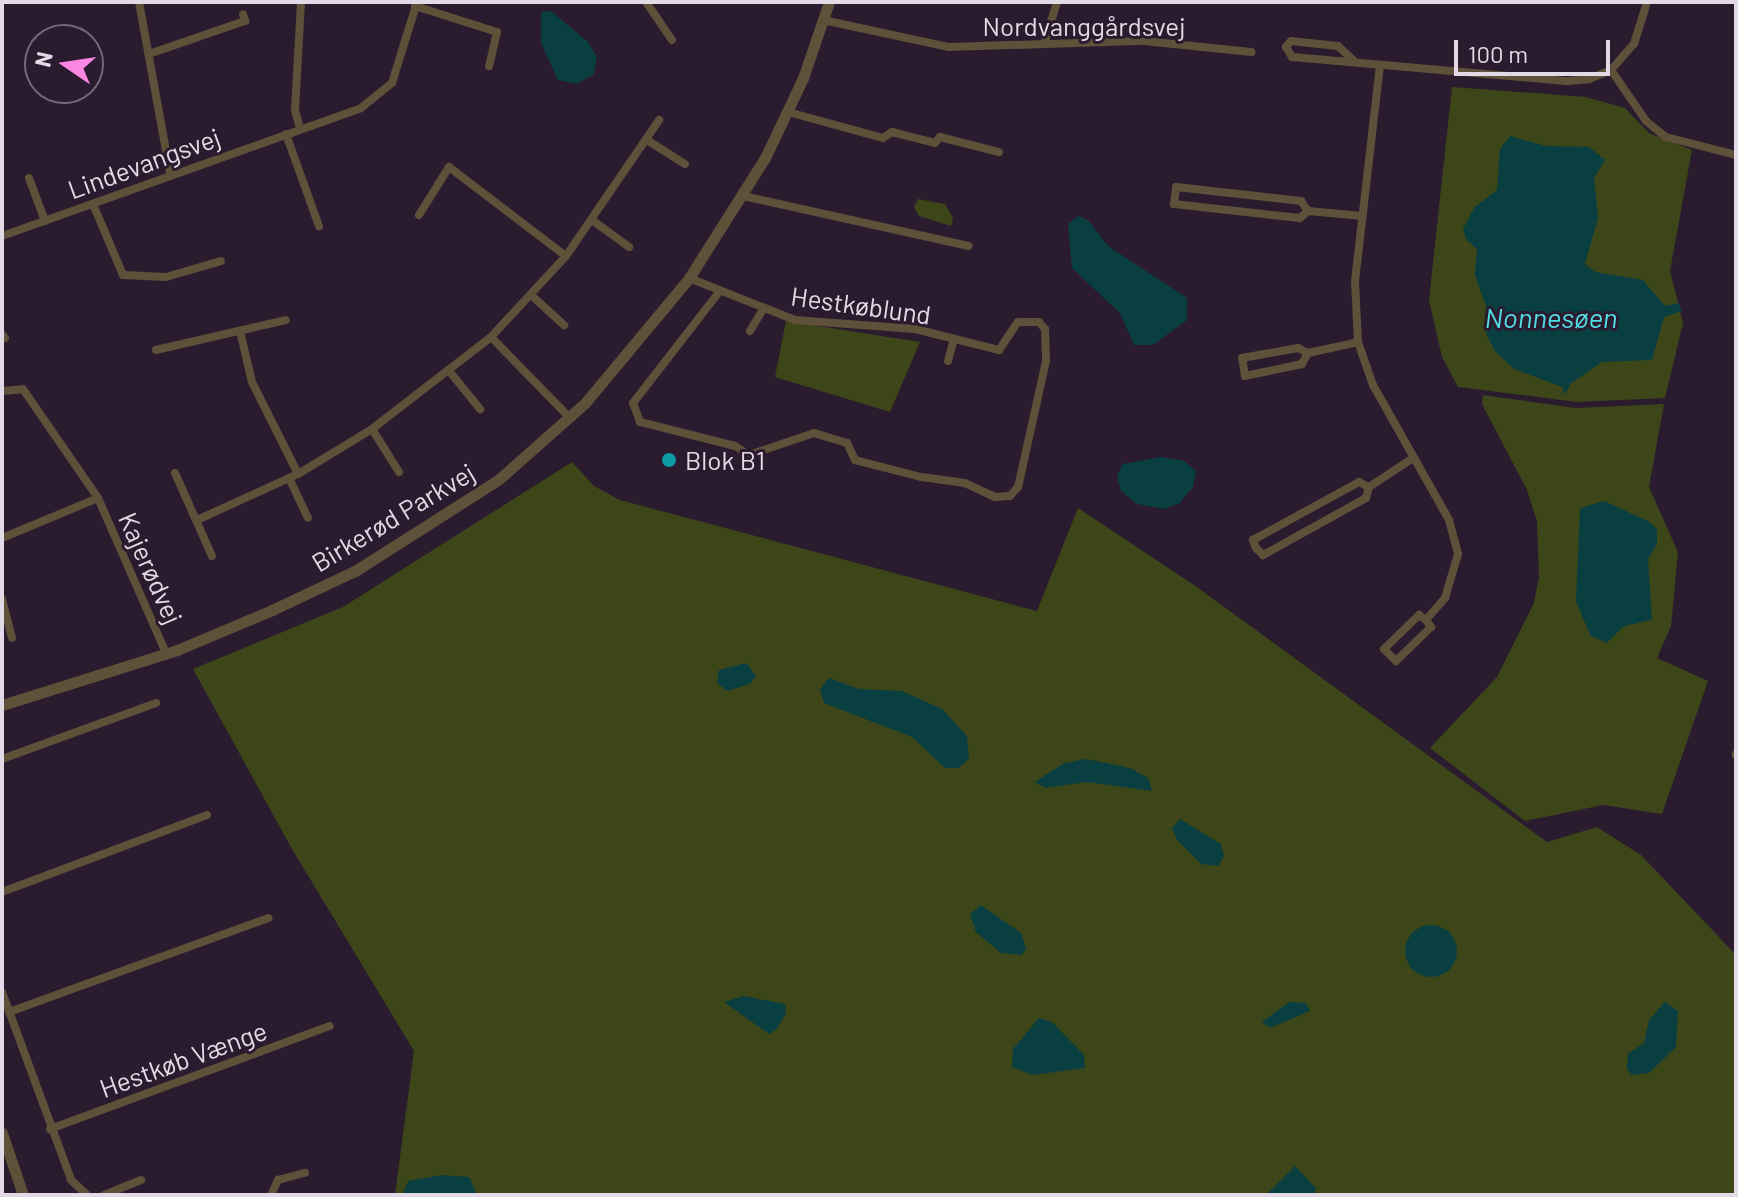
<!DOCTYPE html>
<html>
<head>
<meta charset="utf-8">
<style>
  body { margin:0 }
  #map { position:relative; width:1738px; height:1197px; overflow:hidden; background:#2b1b2f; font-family:Barlow,sans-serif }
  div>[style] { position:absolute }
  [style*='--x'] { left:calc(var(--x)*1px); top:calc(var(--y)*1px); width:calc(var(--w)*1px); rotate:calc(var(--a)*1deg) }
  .green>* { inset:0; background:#3d4619 }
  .water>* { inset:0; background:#093f41 }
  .round { border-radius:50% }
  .minor>* { height:8px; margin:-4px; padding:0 4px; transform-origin:4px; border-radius:4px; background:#5e5039 }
  .tertiary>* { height:11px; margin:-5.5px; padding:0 5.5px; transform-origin:5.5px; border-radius:5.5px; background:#5e5039 }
  .dots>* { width:22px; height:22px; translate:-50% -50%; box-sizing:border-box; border:4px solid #2b1b2f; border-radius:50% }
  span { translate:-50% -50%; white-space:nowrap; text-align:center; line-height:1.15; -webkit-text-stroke:6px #2b1b2f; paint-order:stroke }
  .street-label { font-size:26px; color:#e4d9e7 }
  .poi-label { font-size:26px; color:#e4d9e7 }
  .left { translate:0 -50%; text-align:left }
  .water-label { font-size:28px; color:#52dce3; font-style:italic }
  .frame { position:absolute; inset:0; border:4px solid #e4d9e7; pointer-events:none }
  .north { position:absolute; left:24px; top:24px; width:80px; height:80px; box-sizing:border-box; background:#2b1b2f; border:2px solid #756779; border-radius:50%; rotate:283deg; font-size:22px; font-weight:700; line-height:32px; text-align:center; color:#e4d9e7 }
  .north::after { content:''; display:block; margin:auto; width:28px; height:36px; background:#fc86e3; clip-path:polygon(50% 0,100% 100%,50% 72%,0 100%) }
  .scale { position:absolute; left:1454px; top:40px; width:156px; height:36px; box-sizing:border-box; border:4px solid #e4d9e7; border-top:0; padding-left:10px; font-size:24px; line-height:28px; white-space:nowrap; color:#e4d9e7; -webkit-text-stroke:6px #2b1b2f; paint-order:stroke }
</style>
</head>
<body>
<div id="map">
  <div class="green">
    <i style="clip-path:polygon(1452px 87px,1586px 97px,1625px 108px,1649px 133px,1692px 150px,1670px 271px,1683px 323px,1665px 398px,1577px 402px,1458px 387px,1442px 357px,1429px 300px)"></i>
    <i style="clip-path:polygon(918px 199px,945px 204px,953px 218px,951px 226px,919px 216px,914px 207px)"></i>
    <i style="clip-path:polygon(786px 321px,920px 342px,890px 412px,775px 377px)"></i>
    <i style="clip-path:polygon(1483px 395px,1575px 408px,1664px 404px,1649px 487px,1678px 552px,1671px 626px,1657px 658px,1708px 681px,1662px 814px,1603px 805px,1525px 821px,1430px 748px,1497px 677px,1534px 603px,1539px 577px,1537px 521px,1527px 490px,1482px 404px)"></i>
    <i style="clip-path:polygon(572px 462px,594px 486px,620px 500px,1037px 611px,1078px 508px,1194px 585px,1547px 842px,1597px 827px,1641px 855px,1736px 955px,1736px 1195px,395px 1195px,414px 1051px,292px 849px,193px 669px,343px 607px)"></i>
  </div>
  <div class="water">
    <i style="clip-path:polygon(551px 11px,587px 41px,597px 56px,594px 74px,577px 84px,558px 80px,541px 43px,541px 12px)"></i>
    <i style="clip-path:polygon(1510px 136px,1546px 146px,1589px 147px,1605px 160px,1594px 178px,1598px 218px,1585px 264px,1595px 272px,1643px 280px,1665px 306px,1679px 303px,1682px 311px,1664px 317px,1652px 360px,1602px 362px,1570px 384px,1565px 395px,1562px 387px,1514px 369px,1495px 351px,1486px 334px,1488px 312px,1475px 275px,1477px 249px,1466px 239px,1463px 229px,1474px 208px,1497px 190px,1500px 149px)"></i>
    <i style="clip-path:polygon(1079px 216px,1089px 221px,1108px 246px,1187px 298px,1187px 320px,1153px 345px,1134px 345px,1120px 313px,1072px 268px,1068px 224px)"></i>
    <i style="clip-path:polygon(1161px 457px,1184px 461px,1196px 471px,1193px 487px,1180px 503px,1164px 509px,1137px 504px,1121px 491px,1117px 476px,1123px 464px)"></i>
    <i style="clip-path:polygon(1604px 501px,1648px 521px,1657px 529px,1657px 544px,1648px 559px,1652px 620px,1624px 626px,1607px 643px,1590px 635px,1576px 601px,1580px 508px)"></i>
    <i style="clip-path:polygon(746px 663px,756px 676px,750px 684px,727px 691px,717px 683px,719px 670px)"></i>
    <i style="clip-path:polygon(829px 678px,859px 689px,902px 691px,942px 709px,967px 736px,969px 759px,958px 768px,945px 768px,912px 737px,824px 703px,820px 689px)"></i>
    <i style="clip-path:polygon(1086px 759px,1130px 768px,1148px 778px,1152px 791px,1087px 782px,1045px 788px,1035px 782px,1064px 763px)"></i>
    <i style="clip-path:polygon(1180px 819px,1221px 844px,1224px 856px,1218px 866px,1201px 864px,1177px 840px,1172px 828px)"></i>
    <i style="clip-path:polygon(981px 905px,1021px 933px,1026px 948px,1022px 955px,1001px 953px,976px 932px,970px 914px)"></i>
    <i class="round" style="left:1405px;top:925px;width:52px;height:52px"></i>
    <i style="clip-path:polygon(744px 996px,785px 1004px,786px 1013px,776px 1030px,769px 1034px,724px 1002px)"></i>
    <i style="clip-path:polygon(1289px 1002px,1306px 1003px,1310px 1011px,1270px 1028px,1262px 1022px)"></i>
    <i style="clip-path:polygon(1665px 1002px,1678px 1011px,1676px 1047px,1649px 1073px,1632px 1075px,1627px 1069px,1628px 1054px,1644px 1043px,1649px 1020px)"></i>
    <i style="clip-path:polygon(1039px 1018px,1052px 1022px,1084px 1055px,1085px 1068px,1032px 1075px,1012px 1067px,1013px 1049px)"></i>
    <i style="clip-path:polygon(1295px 1166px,1316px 1188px,1314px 1195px,1266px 1195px)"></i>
    <i style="clip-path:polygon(442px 1175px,469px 1177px,477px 1195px,402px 1195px,408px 1181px)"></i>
  </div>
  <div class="minor">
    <i style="--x:139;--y:2;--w:173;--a:79.7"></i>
    <i style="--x:646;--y:2;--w:46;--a:55.6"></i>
    <i style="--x:415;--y:6;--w:86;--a:17.6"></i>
    <i style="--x:497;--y:32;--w:35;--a:103"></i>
    <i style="--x:823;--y:20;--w:129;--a:12.1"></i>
    <i style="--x:949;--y:47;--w:195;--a:-1.8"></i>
    <i style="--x:1144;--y:41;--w:108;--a:5.9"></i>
    <i style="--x:1044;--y:44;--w:44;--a:-72.8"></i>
    <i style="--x:149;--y:54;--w:102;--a:-19"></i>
    <i style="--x:245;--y:21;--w:7;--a:-106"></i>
    <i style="--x:1354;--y:61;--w:22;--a:-137"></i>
    <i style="--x:1338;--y:46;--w:47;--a:-173.9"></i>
    <i style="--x:1291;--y:41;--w:8;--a:130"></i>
    <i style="--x:1286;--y:47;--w:12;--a:59"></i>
    <i style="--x:1292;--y:57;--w:277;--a:5"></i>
    <i style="--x:1568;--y:81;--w:21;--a:-5"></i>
    <i style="--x:1589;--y:79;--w:24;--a:-22"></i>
    <i style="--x:1611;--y:70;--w:35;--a:-49"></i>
    <i style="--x:1634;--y:44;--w:44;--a:-72.8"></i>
    <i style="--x:1380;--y:65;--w:218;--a:96.6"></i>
    <i style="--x:1355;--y:282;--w:60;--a:87.1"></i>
    <i style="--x:1358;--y:342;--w:46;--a:70.8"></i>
    <i style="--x:1373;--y:385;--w:155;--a:60.6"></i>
    <i style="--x:1449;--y:520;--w:35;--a:75"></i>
    <i style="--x:1458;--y:554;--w:46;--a:106.5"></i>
    <i style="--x:1445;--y:598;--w:29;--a:131"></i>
    <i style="--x:1426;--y:620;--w:9;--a:54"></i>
    <i style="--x:1431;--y:627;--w:49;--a:135.8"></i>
    <i style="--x:1396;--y:661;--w:17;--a:-135"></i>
    <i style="--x:1384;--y:649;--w:49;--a:-44.2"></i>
    <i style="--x:1419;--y:615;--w:9;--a:36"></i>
    <i style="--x:1611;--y:70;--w:62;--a:55.5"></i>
    <i style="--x:1646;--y:121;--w:26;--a:39"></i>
    <i style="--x:1666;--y:137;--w:72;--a:14.4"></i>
    <i style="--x:788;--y:112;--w:98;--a:15.3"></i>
    <i style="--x:883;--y:138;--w:11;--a:-34"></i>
    <i style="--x:892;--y:132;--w:44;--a:14.3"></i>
    <i style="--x:935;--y:143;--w:8;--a:-50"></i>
    <i style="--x:940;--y:137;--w:61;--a:14.3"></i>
    <i style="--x:300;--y:128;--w:19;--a:-106"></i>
    <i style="--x:295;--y:110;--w:108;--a:-86.8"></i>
    <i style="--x:286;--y:134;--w:98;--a:70.3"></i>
    <i style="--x:647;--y:140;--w:45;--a:32.3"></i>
    <i style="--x:29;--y:178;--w:46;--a:69.6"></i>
    <i style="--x:743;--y:196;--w:231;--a:12.5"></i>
    <i style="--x:93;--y:204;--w:77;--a:67.1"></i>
    <i style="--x:123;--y:275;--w:43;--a:2.7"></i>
    <i style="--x:166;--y:277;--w:57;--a:-16.2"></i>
    <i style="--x:1308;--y:211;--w:11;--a:139"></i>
    <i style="--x:1300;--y:218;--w:127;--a:-173.7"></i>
    <i style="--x:1174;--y:204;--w:17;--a:-83"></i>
    <i style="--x:1176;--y:187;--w:126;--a:6.4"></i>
    <i style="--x:1301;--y:201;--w:12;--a:55"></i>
    <i style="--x:1308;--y:211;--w:55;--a:5.2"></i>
    <i style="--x:419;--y:215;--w:57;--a:-58"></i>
    <i style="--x:449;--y:167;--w:147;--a:37.3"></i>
    <i style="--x:592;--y:220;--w:46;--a:36.1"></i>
    <i style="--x:2;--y:236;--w:381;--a:-19.6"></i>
    <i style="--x:361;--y:108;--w:40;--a:-39"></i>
    <i style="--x:392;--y:83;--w:85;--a:-72.8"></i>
    <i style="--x:689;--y:278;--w:114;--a:21.6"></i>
    <i style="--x:795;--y:320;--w:120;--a:4.3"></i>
    <i style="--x:915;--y:329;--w:87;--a:14"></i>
    <i style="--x:999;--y:350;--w:34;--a:-56"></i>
    <i style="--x:1018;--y:322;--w:21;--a:0"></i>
    <i style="--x:1039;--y:322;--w:9;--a:49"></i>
    <i style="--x:1045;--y:329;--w:32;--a:88"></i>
    <i style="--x:1046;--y:361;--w:129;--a:102.5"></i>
    <i style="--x:1018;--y:487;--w:12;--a:132"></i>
    <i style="--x:1010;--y:496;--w:15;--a:176"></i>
    <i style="--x:995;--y:497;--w:33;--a:-155"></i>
    <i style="--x:965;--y:483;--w:44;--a:-172.2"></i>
    <i style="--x:921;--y:477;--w:68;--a:-165.6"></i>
    <i style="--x:855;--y:460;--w:19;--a:-115"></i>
    <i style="--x:847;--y:443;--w:34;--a:-163"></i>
    <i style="--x:814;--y:433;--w:69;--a:161.3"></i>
    <i style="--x:749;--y:455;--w:17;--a:-147"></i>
    <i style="--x:735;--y:446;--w:98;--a:-165.8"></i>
    <i style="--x:640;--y:422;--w:20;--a:-110"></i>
    <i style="--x:633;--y:403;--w:140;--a:-52.2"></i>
    <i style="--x:531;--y:295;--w:45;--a:42.3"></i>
    <i style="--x:240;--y:331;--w:52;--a:76.8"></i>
    <i style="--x:252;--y:382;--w:103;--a:63.4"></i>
    <i style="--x:750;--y:331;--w:26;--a:-59"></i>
    <i style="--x:2;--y:334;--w:5;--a:53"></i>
    <i style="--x:491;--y:337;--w:113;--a:45.7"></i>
    <i style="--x:156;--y:350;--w:133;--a:-13"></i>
    <i style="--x:1308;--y:353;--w:13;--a:119"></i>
    <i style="--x:1302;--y:364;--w:58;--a:168.1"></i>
    <i style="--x:1245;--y:376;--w:18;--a:-99"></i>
    <i style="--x:1242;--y:358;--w:57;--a:-10.1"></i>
    <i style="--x:1298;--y:348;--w:11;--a:27"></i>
    <i style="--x:1308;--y:353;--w:51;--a:-12.4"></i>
    <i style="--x:948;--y:361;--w:23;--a:-75"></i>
    <i style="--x:450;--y:372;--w:48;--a:51"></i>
    <i style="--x:2;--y:391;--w:21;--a:-5"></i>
    <i style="--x:23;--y:389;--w:132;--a:55.5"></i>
    <i style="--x:98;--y:498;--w:169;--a:66.3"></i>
    <i style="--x:372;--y:429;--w:51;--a:57.9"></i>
    <i style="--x:175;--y:473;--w:91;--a:66"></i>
    <i style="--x:289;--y:478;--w:44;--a:64.6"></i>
    <i style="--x:1369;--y:487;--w:11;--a:105"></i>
    <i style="--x:1366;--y:498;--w:118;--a:151"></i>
    <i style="--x:1263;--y:555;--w:10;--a:-135"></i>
    <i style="--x:1256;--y:548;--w:9;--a:-111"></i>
    <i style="--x:1253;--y:540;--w:121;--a:-28.7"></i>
    <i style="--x:1359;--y:482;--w:11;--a:27"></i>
    <i style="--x:1369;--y:487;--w:53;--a:-33.4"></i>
    <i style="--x:197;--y:520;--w:111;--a:-24.5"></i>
    <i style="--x:298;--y:474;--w:87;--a:-31.3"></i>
    <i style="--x:372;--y:429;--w:150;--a:-37.7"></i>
    <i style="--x:491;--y:337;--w:110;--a:-47.2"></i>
    <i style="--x:566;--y:256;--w:165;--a:-55.6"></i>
    <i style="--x:2;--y:538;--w:104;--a:-22.6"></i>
    <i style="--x:2;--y:599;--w:40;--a:75.6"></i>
    <i style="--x:1736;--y:755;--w:1;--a:-90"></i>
    <i style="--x:2;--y:759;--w:164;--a:-20"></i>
    <i style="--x:2;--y:892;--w:219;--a:-20.6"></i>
    <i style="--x:2;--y:992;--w:200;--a:69.8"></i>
    <i style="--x:71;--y:1180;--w:22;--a:43"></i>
    <i style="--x:9;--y:1012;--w:276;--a:-19.9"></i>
    <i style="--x:50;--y:1129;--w:298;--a:-20.2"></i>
    <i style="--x:104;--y:1195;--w:40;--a:-22"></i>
    <i style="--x:271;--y:1195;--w:17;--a:-65"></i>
    <i style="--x:278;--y:1180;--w:28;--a:-15"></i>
  </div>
  <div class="tertiary">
    <i style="--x:2;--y:705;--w:183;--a:-17.4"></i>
    <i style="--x:177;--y:650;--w:103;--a:-22.8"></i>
    <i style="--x:272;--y:610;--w:92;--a:-25.2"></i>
    <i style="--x:355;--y:571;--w:169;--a:-32.5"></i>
    <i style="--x:498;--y:480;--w:116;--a:-41.5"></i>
    <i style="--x:585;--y:403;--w:163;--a:-50.2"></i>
    <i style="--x:689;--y:278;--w:142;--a:-57.7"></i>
    <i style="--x:765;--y:158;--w:89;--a:-64.6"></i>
    <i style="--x:803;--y:78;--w:80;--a:-71.1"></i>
    <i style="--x:2;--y:1133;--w:65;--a:71.3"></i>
  </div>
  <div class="dots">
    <i style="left:669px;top:460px;background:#0f9aa8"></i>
  </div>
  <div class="street-label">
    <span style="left:1084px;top:26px">Nordvanggårdsvej</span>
    <span style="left:144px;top:163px;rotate:-20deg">Lindevangsvej</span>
    <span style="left:861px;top:305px;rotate:8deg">Hestkøblund</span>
    <span style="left:393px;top:517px;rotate:-31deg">Birkerød Parkvej</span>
    <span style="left:151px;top:568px;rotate:66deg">Kajerødvej</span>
    <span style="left:183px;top:1059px;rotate:-20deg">Hestkøb Vænge</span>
  </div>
  <div class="poi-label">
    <span class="left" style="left:685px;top:460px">Blok B1</span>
  </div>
  <div class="water-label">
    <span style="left:1551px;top:317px">Nonnesøen</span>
  </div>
  <div class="frame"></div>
  <div class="north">N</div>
  <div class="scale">100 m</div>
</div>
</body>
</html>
